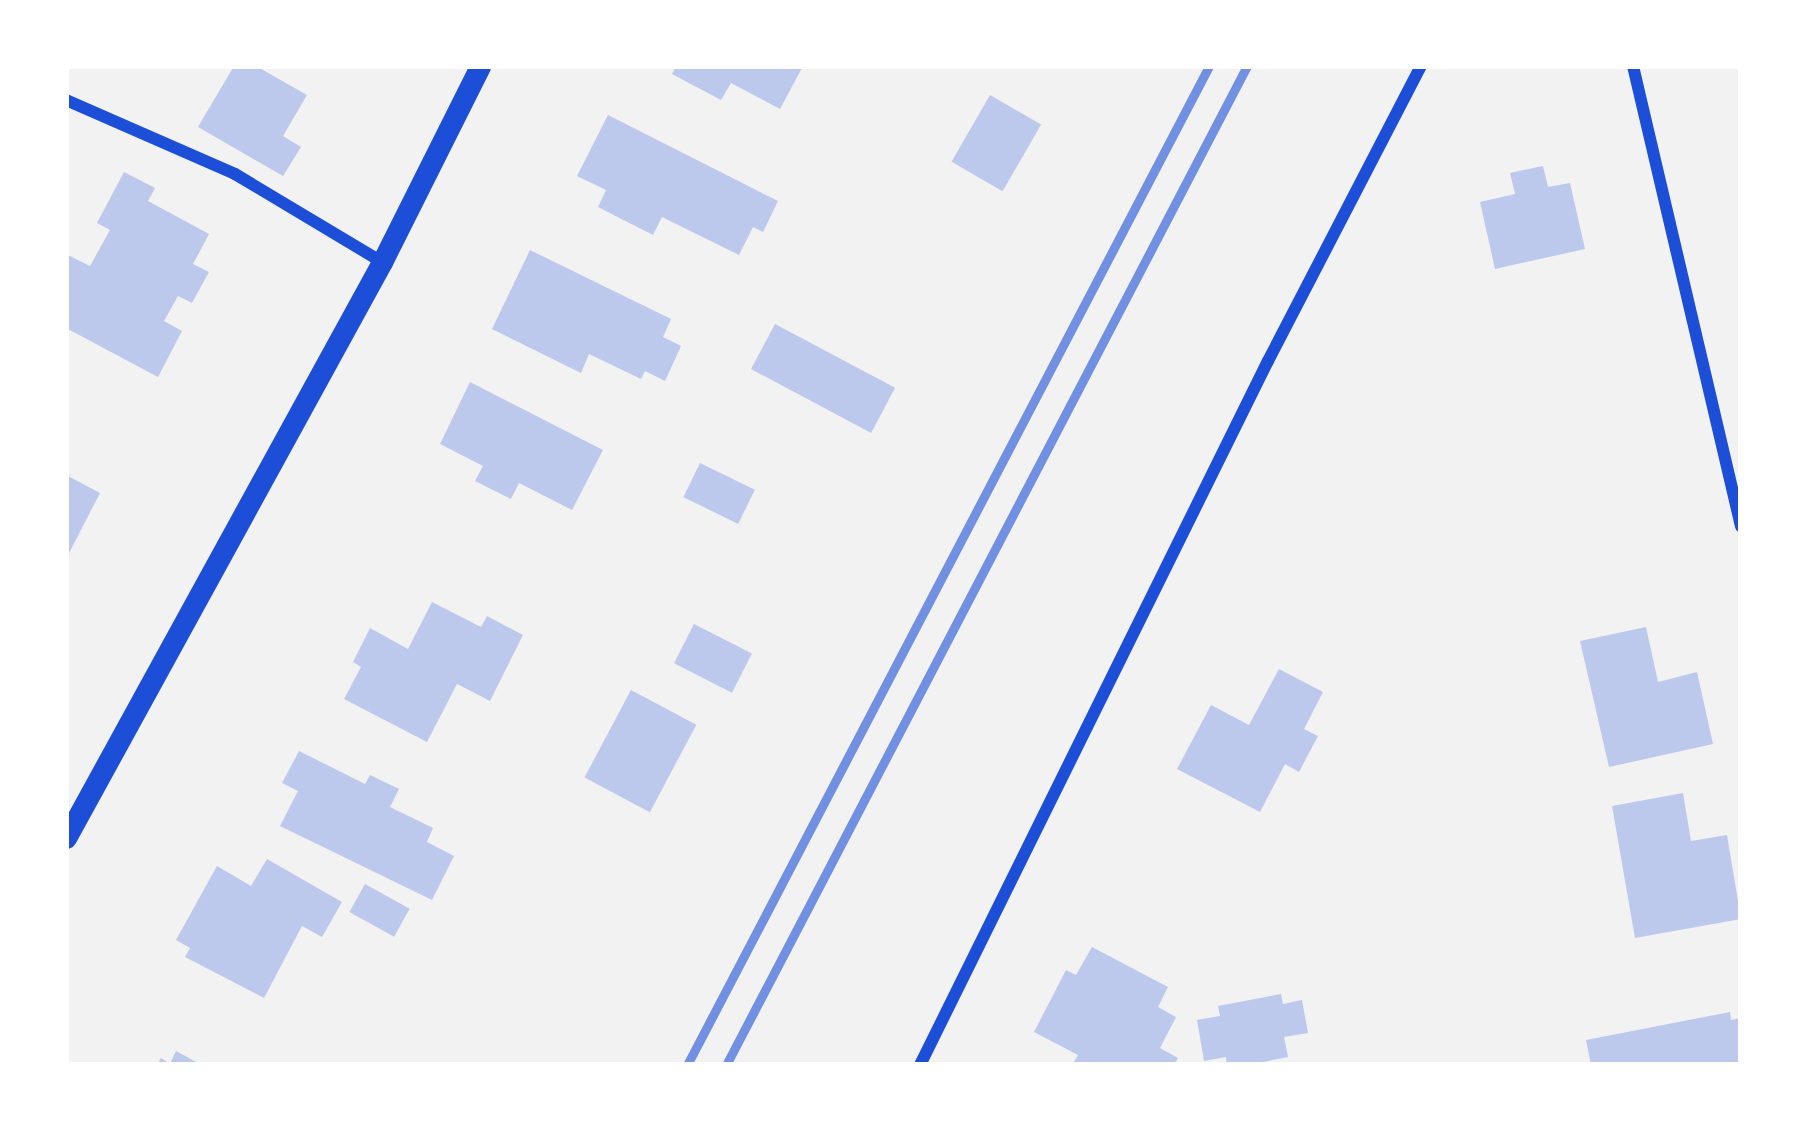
<!DOCTYPE html>
<html>
<head>
<meta charset="utf-8">
<style>
  body { margin:0 }
  #map { position:relative; width:1807px; height:1131px; overflow:hidden; background:#f2f2f2; font-family:Helvetica,sans-serif }
  div>[style] { position:absolute }
  [style*='--x'] { left:calc(var(--x)*1px); top:calc(var(--y)*1px); width:calc(var(--w)*1px); rotate:calc(var(--a)*1deg) }
  .building>* { inset:0; background:#bdc9ec; transform-origin:0 0 }
  .minor>* { height:12px; margin:-6px; padding:0 6px; transform-origin:6px; border-radius:6px; background:#1d4ed8 }
  .tertiary>* { height:21px; margin:-10.5px; padding:0 10.5px; transform-origin:10.5px; border-radius:10.5px; background:#1d4ed8 }
  .rail>* { height:9px; margin:-4.5px; padding:0 4.5px; transform-origin:4.5px; border-radius:4.5px; background:#7290e2 }
  span { translate:-50% -50%; white-space:nowrap; text-align:center; line-height:1.15; -webkit-text-stroke:12px #fff; paint-order:stroke }
  .frame { position:absolute; inset:0; border:69px solid #fff; pointer-events:none }
</style>
</head>
<body>
<div id="map">
  <div class="building">
    <i style="clip-path:polygon(234px 66px,256px 66px,307px 95px,283px 136px,301px 147px,283px 176px,198px 127px)"></i>
    <i style="clip-path:polygon(676px 66px,803px 66px,780px 109px,731px 83px,721px 100px,672px 74px)"></i>
    <i style="left:990px;top:95px;width:59px;height:77px;rotate:30deg"></i>
    <i style="clip-path:polygon(608px 115px,778px 201px,763px 232px,753px 227px,739px 255px,662px 217px,653px 235px,598px 207px,606px 190px,577px 176px)"></i>
    <i style="clip-path:polygon(1543px 166px,1548px 187px,1570px 183px,1585px 249px,1495px 269px,1480px 202px,1515px 194px,1510px 173px)"></i>
    <i style="clip-path:polygon(124px 172px,155px 188px,148px 201px,209px 234px,193px 264px,209px 272px,192px 303px,178px 296px,164px 321px,182px 331px,158px 377px,66px 328px,66px 254px,90px 266px,110px 230px,97px 223px)"></i>
    <i style="clip-path:polygon(530px 250px,671px 319px,663px 337px,681px 346px,665px 381px,645px 371px,641px 379px,589px 354px,581px 373px,492px 329px)"></i>
    <i style="left:775px;top:324px;width:136px;height:51px;rotate:28deg"></i>
    <i style="clip-path:polygon(470px 382px,603px 450px,572px 510px,519px 483px,511px 499px,475px 481px,483px 466px,440px 444px)"></i>
    <i style="left:700px;top:463px;width:61px;height:38px;rotate:26deg"></i>
    <i style="clip-path:polygon(66px 475px,100px 493px,66px 559px)"></i>
    <i style="clip-path:polygon(432px 602px,481px 627px,487px 616px,523px 635px,490px 701px,457px 684px,427px 742px,344px 699px,361px 667px,353px 662px,370px 628px,408px 649px)"></i>
    <i style="left:694px;top:624px;width:65px;height:44px;rotate:27deg"></i>
    <i style="clip-path:polygon(1646px 627px,1658px 682px,1697px 672px,1713px 744px,1609px 767px,1580px 641px)"></i>
    <i style="clip-path:polygon(1279px 669px,1323px 692px,1304px 729px,1318px 736px,1299px 772px,1285px 764px,1260px 812px,1177px 769px,1211px 705px,1249px 725px)"></i>
    <i style="left:631px;top:690px;width:74px;height:99px;rotate:28deg"></i>
    <i style="clip-path:polygon(299px 751px,365px 784px,370px 775px,399px 789px,390px 807px,433px 828px,427px 842px,454px 856px,432px 900px,280px 826px,298px 791px,282px 783px)"></i>
    <i style="clip-path:polygon(1683px 793px,1691px 841px,1727px 835px,1741px 919px,1635px 938px,1612px 806px)"></i>
    <i style="clip-path:polygon(267px 859px,342px 902px,322px 937px,302px 926px,264px 998px,185px 957px,190px 948px,176px 940px,217px 866px,251px 886px)"></i>
    <i style="left:365px;top:884px;width:51px;height:32px;rotate:29deg"></i>
    <i style="clip-path:polygon(1092px 947px,1168px 987px,1158px 1007px,1176px 1017px,1160px 1048px,1178px 1058px,1174px 1065px,1072px 1065px,1078px 1055px,1034px 1032px,1066px 970px,1076px 975px)"></i>
    <i style="clip-path:polygon(1281px 994px,1283px 1004px,1302px 1000px,1308px 1033px,1284px 1037px,1288px 1057px,1248px 1065px,1227px 1065px,1226px 1057px,1204px 1061px,1197px 1020px,1220px 1016px,1218px 1006px)"></i>
    <i style="clip-path:polygon(1730px 1012px,1731px 1020px,1741px 1018px,1741px 1065px,1591px 1065px,1586px 1040px)"></i>
    <i style="clip-path:polygon(176px 1051px,202px 1065px,157px 1065px,161px 1058px,170px 1064px)"></i>
  </div>
  <div class="minor">
    <i style="--x:1633;--y:66;--w:473;--a:76.8"></i>
    <i style="--x:66;--y:100;--w:184;--a:23.6"></i>
    <i style="--x:235;--y:174;--w:171;--a:30.9"></i>
    <i style="--x:920;--y:1065;--w:785;--a:-63.7"></i>
    <i style="--x:1268;--y:361;--w:332;--a:-62.6"></i>
  </div>
  <div class="tertiary">
    <i style="--x:66;--y:838;--w:657;--a:-61.25"></i>
    <i style="--x:382;--y:262;--w:219;--a:-63.4"></i>
  </div>
  <div class="rail">
    <i style="--x:687;--y:1065;--w:1127;--a:-62.41"></i>
    <i style="--x:726;--y:1065;--w:1127;--a:-62.46"></i>
  </div>
  <div class="frame"></div>
</div>
</body>
</html>
